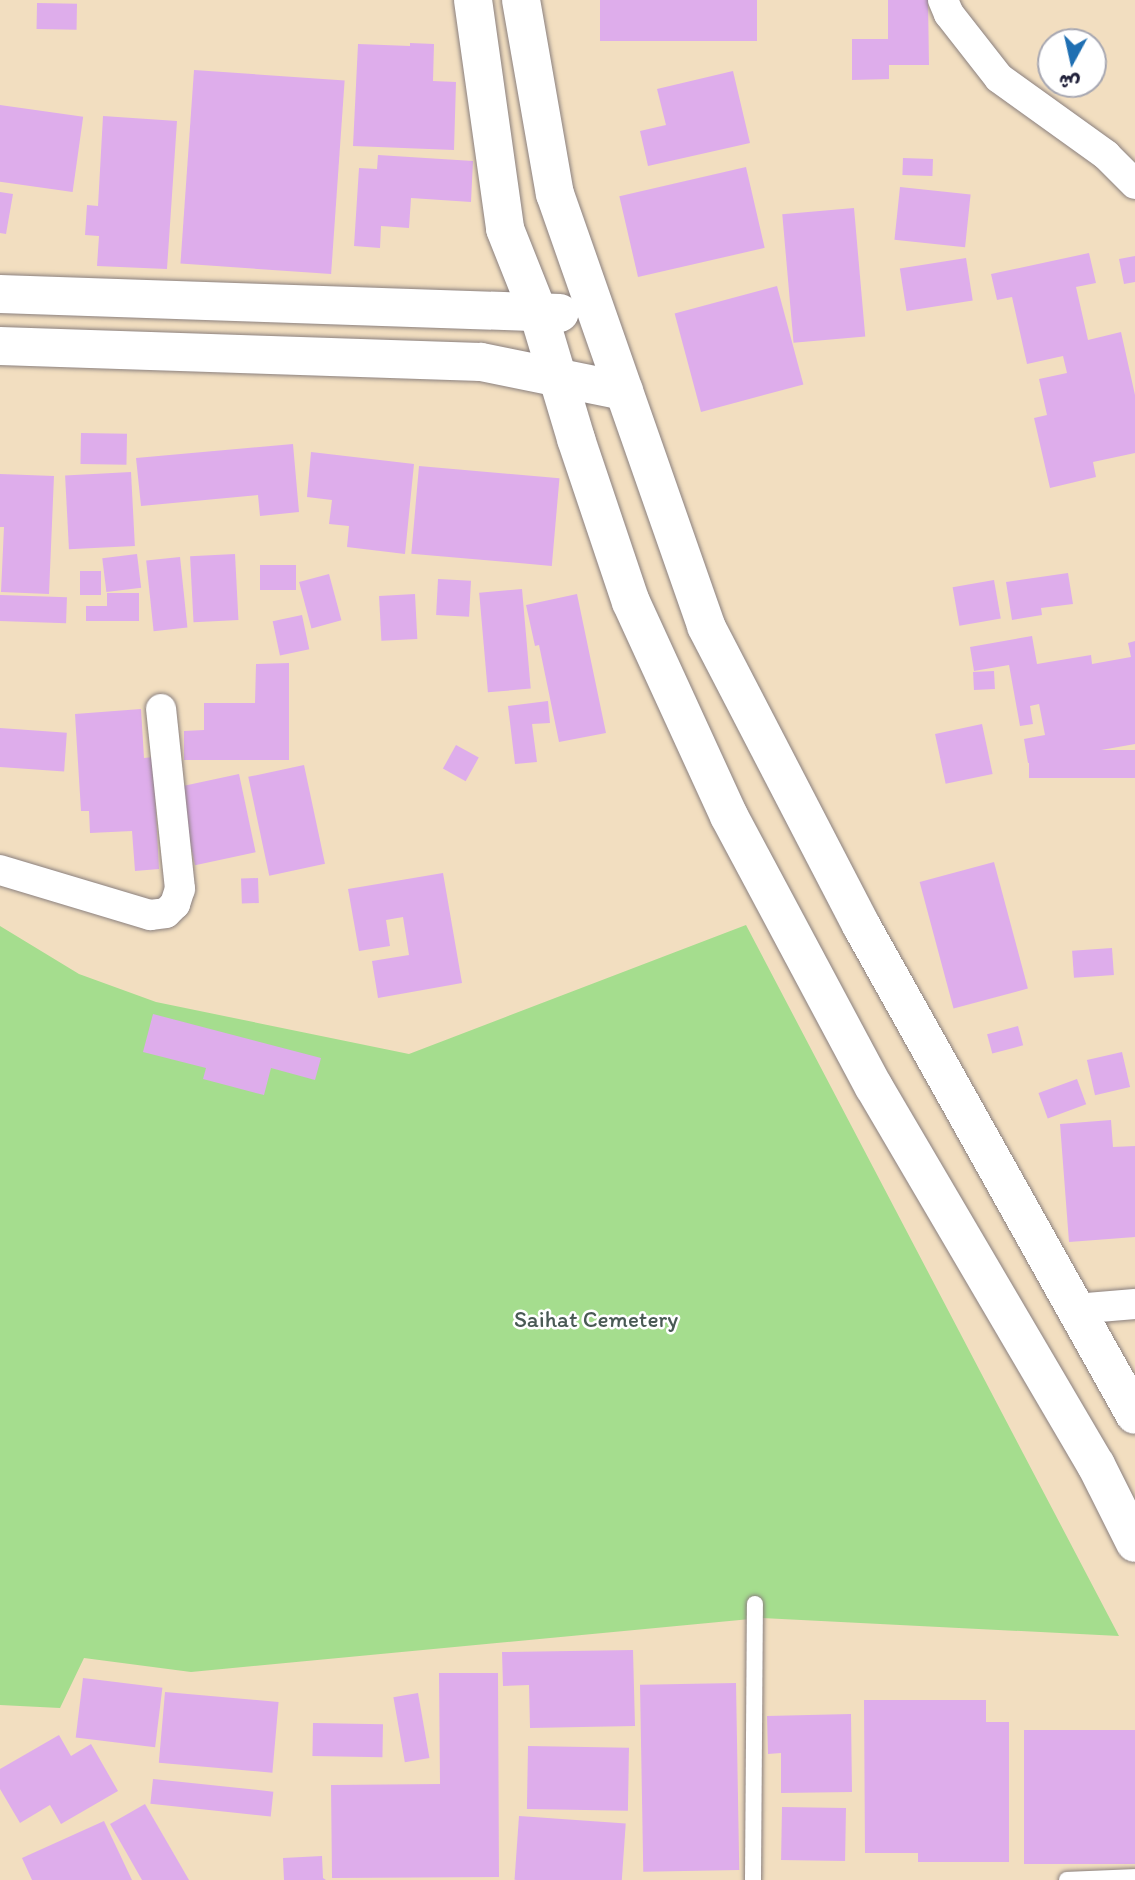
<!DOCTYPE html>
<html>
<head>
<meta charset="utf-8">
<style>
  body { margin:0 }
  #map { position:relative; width:1135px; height:1880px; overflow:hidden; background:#f2dec0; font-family:Itim,"Playpen Sans Arabic",sans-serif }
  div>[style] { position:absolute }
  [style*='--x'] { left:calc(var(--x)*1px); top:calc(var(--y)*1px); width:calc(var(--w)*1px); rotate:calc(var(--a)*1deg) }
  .green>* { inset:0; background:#a5dd8e }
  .building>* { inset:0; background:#deadeb; transform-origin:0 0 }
  .roads { filter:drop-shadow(0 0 2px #8a807e) drop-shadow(0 0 2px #8a807e) }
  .lane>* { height:16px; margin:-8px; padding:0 8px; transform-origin:8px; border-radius:8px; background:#fff }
  .street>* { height:30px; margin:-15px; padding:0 15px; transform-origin:15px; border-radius:15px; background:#fff }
  .secondary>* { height:38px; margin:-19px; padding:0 19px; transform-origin:19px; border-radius:19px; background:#fff }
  span { translate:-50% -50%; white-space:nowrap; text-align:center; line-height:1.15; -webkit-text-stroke:5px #fff; paint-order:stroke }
  .park-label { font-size:23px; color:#495a54 }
  .north { position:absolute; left:1037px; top:28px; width:70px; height:70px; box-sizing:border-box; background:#fff; border:2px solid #a7a7b1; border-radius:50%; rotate:188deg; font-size:19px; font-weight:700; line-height:28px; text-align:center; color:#22223b }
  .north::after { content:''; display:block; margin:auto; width:24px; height:32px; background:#1f6fb2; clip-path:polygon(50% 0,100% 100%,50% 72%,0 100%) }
</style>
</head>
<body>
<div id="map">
  <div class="green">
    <i style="clip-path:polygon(746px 925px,1119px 1636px,761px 1618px,191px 1672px,84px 1658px,60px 1708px,0 1705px,0 926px,79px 974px,156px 1002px,409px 1054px)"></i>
  </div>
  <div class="building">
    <i style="left:600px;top:0;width:157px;height:41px"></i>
    <i style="clip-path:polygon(888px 0,928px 0,929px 65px,889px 65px,889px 79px,852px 80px,852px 39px,888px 39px)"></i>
    <i style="left:37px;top:3px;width:40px;height:26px;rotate:1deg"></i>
    <i style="clip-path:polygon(410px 43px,434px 44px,433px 81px,456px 82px,454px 150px,353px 146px,358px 44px,410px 46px)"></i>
    <i style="left:194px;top:70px;width:151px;height:194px;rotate:4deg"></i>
    <i style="clip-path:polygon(733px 71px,750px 143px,648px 166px,640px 131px,666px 125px,657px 89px)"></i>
    <i style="left:0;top:105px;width:84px;height:76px;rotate:8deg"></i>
    <i style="clip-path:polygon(103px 116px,177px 121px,167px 269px,97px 266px,99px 236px,85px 235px,87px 205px,98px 206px)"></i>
    <i style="clip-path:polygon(378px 155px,473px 161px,471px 202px,411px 198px,409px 228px,381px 226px,380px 248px,354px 246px,359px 168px,377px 169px)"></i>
    <i style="left:903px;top:158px;width:30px;height:17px;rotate:2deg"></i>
    <i style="left:746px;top:167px;width:83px;height:130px;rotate:77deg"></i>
    <i style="left:900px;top:187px;width:71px;height:53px;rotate:6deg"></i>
    <i style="clip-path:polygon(0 192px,13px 194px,6px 234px,0 233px)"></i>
    <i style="left:854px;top:208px;width:129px;height:72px;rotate:85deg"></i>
    <i style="clip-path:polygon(1089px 253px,1096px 283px,1076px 287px,1088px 340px,1121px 332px,1135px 395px,1135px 453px,1093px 462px,1096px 477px,1050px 488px,1034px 418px,1047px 415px,1039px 379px,1067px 373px,1063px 356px,1027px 364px,1012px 297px,997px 300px,991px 274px)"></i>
    <i style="clip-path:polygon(1135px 256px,1135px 282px,1124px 284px,1119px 259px)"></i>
    <i style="left:966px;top:258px;width:43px;height:67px;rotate:81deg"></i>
    <i style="left:777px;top:286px;width:102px;height:106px;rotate:75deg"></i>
    <i style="left:81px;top:433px;width:46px;height:31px;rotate:1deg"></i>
    <i style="clip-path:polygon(293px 444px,299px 512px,260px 516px,258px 495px,141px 506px,136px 458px)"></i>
    <i style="clip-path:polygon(311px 452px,414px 464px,405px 554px,347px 547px,349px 526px,329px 524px,332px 500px,307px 497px)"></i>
    <i style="left:419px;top:466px;width:141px;height:88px;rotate:5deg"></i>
    <i style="left:131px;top:472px;width:74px;height:66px;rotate:87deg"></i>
    <i style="clip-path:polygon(0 474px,54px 476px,49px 594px,1px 592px,4px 527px,0 527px)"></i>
    <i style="left:137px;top:554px;width:34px;height:35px;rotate:83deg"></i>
    <i style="left:235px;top:554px;width:66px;height:45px;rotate:87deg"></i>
    <i style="left:180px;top:557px;width:71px;height:34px;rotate:84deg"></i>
    <i style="left:260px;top:565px;width:36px;height:25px"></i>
    <i style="left:80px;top:571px;width:21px;height:24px"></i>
    <i style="clip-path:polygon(1068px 573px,1073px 604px,1041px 608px,1042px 615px,1012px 620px,1006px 582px)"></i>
    <i style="left:329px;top:574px;width:48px;height:31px;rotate:75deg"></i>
    <i style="left:438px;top:579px;width:33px;height:36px;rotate:3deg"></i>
    <i style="left:994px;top:580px;width:39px;height:42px;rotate:80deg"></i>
    <i style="left:522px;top:589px;width:100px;height:43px;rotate:85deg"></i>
    <i style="clip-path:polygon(107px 593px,139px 593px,139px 621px,86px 621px,86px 606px,107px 606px)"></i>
    <i style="left:415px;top:594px;width:45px;height:36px;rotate:87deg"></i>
    <i style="clip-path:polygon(577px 594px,606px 733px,559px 742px,539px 645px,535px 646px,526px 605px)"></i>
    <i style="left:0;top:595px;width:67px;height:26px;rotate:2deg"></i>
    <i style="left:302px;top:615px;width:35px;height:30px;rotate:78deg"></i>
    <i style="clip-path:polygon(1032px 636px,1037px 664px,1091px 655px,1092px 664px,1131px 657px,1128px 643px,1135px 641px,1135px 744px,1028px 763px,1024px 739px,1045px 735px,1039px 704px,1030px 706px,1033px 724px,1020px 726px,1009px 665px,974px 671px,970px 647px)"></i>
    <i style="clip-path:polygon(289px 663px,289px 760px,184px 760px,184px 731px,204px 730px,204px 703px,255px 703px,256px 664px)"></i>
    <i style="left:994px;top:671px;width:18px;height:21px;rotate:87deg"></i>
    <i style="clip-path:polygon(548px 701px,550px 723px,532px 724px,537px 762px,515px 764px,508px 706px)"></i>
    <i style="clip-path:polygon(141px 709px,144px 758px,153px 757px,159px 869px,135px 871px,132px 831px,90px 833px,89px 811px,81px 811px,75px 714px)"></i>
    <i style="left:982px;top:724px;width:51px;height:48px;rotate:78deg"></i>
    <i style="left:0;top:728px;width:67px;height:39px;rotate:4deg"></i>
    <i style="left:456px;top:745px;width:26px;height:27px;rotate:29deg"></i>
    <i style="left:1135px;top:750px;width:28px;height:106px;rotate:90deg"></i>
    <i style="left:304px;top:765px;width:101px;height:57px;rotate:78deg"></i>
    <i style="left:239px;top:774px;width:80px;height:62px;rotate:78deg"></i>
    <i style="left:994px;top:862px;width:131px;height:77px;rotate:75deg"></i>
    <i style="clip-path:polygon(443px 873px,462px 983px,378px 998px,372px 961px,409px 955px,403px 917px,386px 920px,390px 946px,359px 951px,348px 889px)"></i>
    <i style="left:258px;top:878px;width:25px;height:17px;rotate:88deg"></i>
    <i style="left:1112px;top:948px;width:27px;height:40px;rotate:86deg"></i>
    <i style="clip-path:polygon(153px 1014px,321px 1058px,315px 1080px,271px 1068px,264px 1095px,203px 1079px,206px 1068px,143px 1052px)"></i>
    <i style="left:1018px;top:1026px;width:20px;height:32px;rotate:75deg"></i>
    <i style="left:1122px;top:1052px;width:36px;height:36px;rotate:77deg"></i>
    <i style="left:1077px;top:1079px;width:27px;height:41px;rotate:70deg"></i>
    <i style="clip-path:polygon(1111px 1120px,1113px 1147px,1135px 1146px,1135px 1237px,1069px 1242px,1060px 1124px)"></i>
    <i style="clip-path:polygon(633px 1650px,635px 1726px,530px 1728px,529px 1685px,503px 1686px,502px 1652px)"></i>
    <i style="clip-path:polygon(439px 1673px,498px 1673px,499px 1877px,332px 1878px,331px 1785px,440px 1784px)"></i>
    <i style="left:83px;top:1678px;width:80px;height:60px;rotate:7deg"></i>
    <i style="left:736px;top:1683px;width:187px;height:96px;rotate:89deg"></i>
    <i style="left:165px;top:1692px;width:114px;height:71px;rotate:5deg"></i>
    <i style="left:418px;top:1693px;width:66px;height:25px;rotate:80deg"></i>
    <i style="clip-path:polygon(864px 1700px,986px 1700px,986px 1722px,1009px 1722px,1009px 1862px,918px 1862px,918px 1853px,865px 1853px)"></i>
    <i style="clip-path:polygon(851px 1714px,852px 1792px,781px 1793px,781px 1753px,768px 1754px,767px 1716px)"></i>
    <i style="left:313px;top:1723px;width:70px;height:33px;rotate:1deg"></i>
    <i style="left:1135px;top:1730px;width:134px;height:111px;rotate:90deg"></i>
    <i style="clip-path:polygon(59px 1735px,71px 1756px,91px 1744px,118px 1791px,61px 1824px,50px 1805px,20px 1823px,0 1789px,0 1769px)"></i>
    <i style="left:528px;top:1746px;width:101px;height:63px;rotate:1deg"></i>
    <i style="left:153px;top:1779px;width:121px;height:25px;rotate:6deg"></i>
    <i style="clip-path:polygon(145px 1804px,189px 1880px,142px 1880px,110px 1824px)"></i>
    <i style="left:782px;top:1807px;width:64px;height:53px;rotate:1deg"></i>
    <i style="left:519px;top:1816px;width:107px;height:64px;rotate:4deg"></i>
    <i style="clip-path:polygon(104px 1821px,132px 1880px,32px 1880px,22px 1858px)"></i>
    <i style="clip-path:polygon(322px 1856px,323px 1878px,326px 1880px,284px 1880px,283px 1858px)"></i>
  </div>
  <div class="roads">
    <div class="lane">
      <i style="--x:753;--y:1880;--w:276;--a:-89.6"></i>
      <i style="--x:1067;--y:1880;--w:68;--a:-2.5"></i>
    </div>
    <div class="street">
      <i style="--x:943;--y:0;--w:15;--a:67"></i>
      <i style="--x:949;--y:14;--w:81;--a:52"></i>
      <i style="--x:999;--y:78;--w:132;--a:35.7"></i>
      <i style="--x:1106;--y:155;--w:41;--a:45"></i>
      <i style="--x:0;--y:870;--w:157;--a:16.7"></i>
      <i style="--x:150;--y:915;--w:16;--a:-7"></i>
      <i style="--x:166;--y:913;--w:13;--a:-45"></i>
      <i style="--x:175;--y:904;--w:16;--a:-72"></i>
      <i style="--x:180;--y:889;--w:181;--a:-96"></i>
      <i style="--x:1075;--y:1309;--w:60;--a:-4.8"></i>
    </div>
    <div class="secondary">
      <i style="--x:473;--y:0;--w:231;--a:82"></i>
      <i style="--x:505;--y:229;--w:89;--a:68.3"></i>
      <i style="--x:538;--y:312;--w:133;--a:73.3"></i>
      <i style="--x:576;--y:439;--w:172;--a:71.4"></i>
      <i style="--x:631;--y:602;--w:235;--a:65.4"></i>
      <i style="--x:729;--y:816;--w:307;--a:61.9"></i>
      <i style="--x:874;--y:1087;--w:438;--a:59.6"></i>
      <i style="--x:1096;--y:1465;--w:87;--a:63.4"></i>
      <i style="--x:521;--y:0;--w:197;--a:80.1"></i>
      <i style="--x:555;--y:194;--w:458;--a:70.7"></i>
      <i style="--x:706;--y:626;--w:337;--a:62.6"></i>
      <i style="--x:861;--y:925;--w:561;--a:60.79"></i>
      <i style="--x:0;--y:294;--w:560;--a:1.94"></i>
      <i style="--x:0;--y:346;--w:481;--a:1.9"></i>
      <i style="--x:481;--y:362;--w:146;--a:11.5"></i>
    </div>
  </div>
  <div class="park-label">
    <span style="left:596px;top:1319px">Saihat Cemetery</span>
  </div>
  <div class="north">ش</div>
</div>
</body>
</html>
